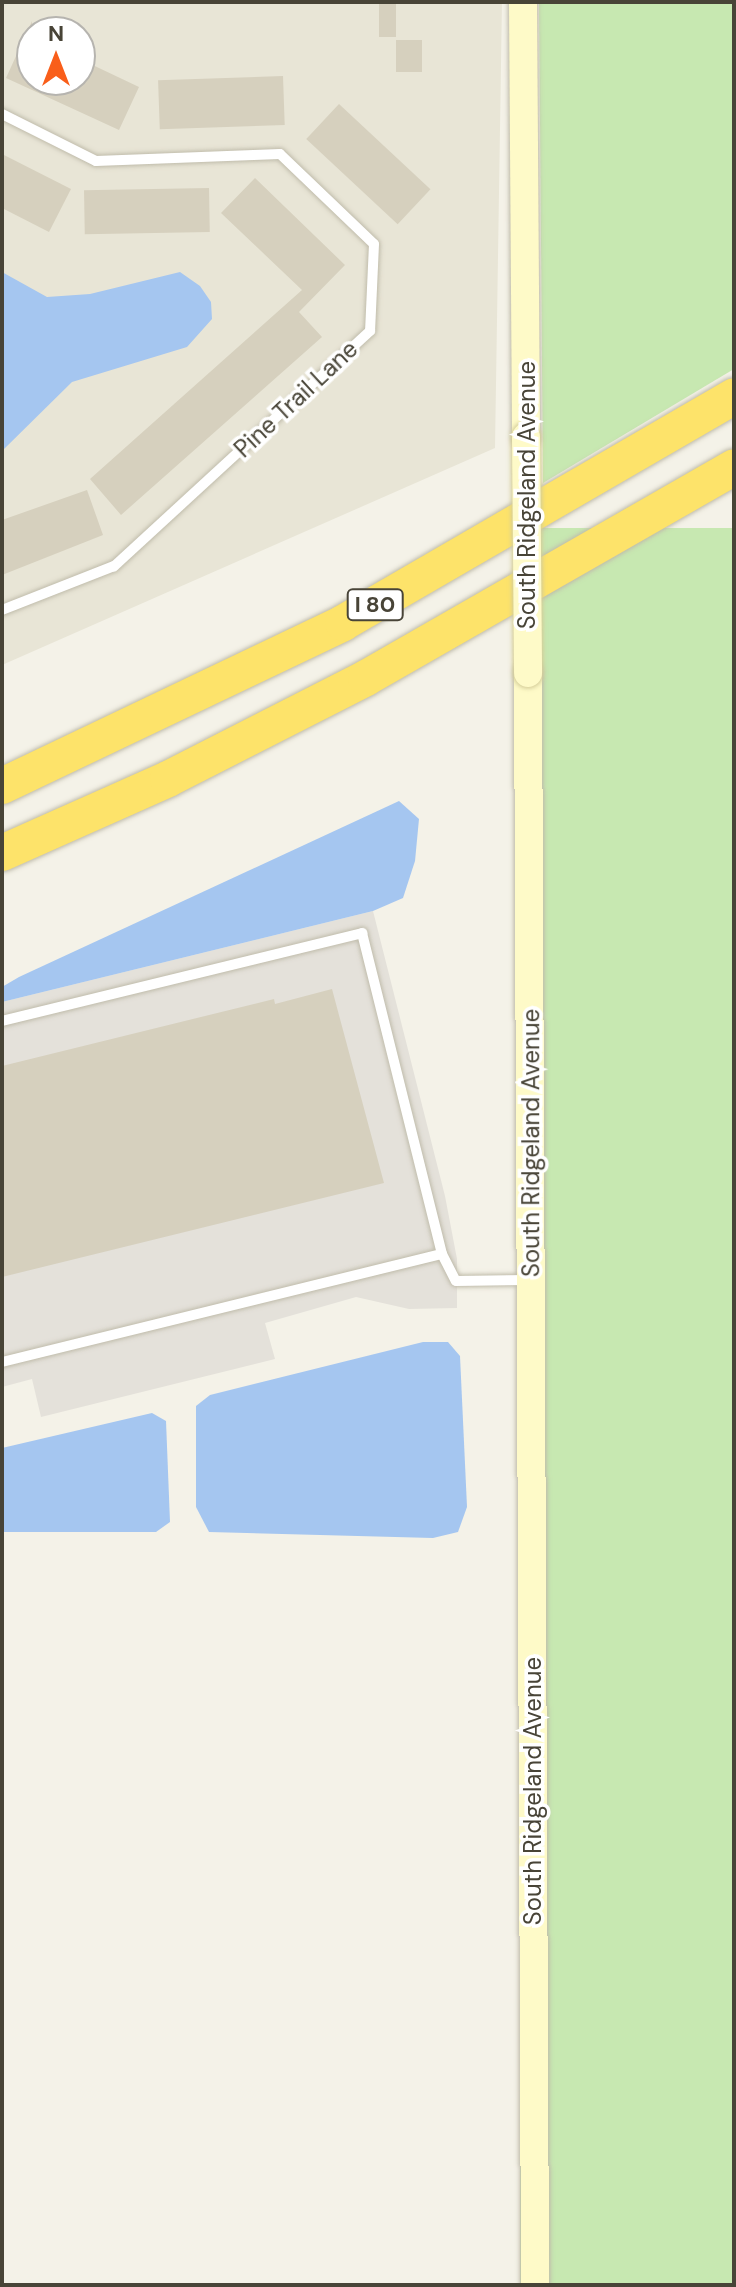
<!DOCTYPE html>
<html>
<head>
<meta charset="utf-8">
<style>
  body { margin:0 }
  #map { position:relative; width:736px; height:2287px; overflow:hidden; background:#f4f2e8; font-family:"DM Sans",sans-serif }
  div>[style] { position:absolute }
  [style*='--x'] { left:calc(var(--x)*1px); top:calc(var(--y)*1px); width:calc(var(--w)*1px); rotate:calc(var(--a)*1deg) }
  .residential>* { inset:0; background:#e8e5d6 }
  .industrial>* { inset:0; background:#e4e1da }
  .green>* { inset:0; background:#c7e8b1; transform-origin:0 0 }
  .water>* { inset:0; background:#a5c6f0 }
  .building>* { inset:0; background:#d6d0be; transform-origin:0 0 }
  .roads { filter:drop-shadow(0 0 2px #c0bcab) drop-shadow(0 0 2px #c0bcab) }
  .lane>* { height:10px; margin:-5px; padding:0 5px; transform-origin:5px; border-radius:5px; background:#fff }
  .secondary>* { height:28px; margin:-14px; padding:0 14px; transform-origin:14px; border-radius:14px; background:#fefac8 }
  .highway>* { height:36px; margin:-18px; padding:0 18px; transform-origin:18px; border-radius:18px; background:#fde36a }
  .bridges { filter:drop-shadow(0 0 2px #d4cd99) drop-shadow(0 0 2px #d4cd99) }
  .secondary-bridge>* { height:28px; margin:-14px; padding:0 14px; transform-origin:14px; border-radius:14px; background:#fefac8 }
  span { translate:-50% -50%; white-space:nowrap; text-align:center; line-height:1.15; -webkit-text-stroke:7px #fff; paint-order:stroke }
  .shield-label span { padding:2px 6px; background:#fff; border:2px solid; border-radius:6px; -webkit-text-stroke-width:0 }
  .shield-label { font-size:22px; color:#484437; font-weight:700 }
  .street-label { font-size:24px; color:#484437 }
  .frame { position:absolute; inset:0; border:4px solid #484437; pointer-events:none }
  .north { position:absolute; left:16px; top:16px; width:80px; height:80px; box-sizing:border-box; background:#fff; border:2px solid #b6b4af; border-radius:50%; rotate:0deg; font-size:22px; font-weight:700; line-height:32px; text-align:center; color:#484437 }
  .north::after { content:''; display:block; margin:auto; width:28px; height:36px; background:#f95e1a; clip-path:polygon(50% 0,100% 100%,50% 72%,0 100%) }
</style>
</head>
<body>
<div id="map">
  <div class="residential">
    <i style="clip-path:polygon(evenodd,2px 2px,502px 2px,495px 448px,2px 665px,2px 2px,32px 32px,80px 32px,80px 80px,32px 80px,32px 32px)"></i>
  </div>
  <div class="industrial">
    <i style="clip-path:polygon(373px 911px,445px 1196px,457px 1259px,457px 1308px,409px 1309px,356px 1297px,265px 1323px,275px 1359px,41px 1417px,32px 1379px,2px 1387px,2px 1002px)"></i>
  </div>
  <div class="green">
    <i style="clip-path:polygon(539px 2px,734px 2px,734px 369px,543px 483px)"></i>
    <i style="left:734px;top:528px;width:1757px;height:214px;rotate:90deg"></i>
  </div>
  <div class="water">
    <i style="clip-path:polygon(2px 272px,47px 297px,90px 294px,180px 272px,200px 286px,211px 302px,212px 319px,187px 347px,72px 382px,2px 451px)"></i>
    <i style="clip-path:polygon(399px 801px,419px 819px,415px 861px,403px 898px,373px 911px,2px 1002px,2px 987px,19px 977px)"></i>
    <i style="clip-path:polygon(423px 1342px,448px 1342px,460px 1356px,467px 1507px,458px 1532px,433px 1538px,209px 1532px,196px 1507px,196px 1406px,210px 1395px)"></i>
    <i style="clip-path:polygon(152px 1413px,166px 1421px,170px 1522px,156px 1532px,2px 1532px,2px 1448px)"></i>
  </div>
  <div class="building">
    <i style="left:379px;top:2px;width:17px;height:35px"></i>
    <i style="clip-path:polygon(32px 21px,32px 80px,80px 80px,80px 59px,139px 87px,119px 130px,6px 78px)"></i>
    <i style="left:422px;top:40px;width:32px;height:26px;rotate:90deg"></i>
    <i style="left:283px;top:76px;width:49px;height:125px;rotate:88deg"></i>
    <i style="left:339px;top:104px;width:125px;height:48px;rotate:43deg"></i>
    <i style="clip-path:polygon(2px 154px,71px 189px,49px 232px,2px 208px)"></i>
    <i style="clip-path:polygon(255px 178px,345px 265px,299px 312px,322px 337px,121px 515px,90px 479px,302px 290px,221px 213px)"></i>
    <i style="left:209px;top:188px;width:44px;height:125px;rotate:89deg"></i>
    <i style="clip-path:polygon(87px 490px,103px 535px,2px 575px,2px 520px)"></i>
    <i style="clip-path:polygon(332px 989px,384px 1183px,2px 1277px,2px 1066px,274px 999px,275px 1004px)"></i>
  </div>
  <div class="roads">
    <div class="lane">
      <i style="--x:2;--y:114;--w:105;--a:26.6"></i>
      <i style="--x:96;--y:161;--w:184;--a:-2.2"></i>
      <i style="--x:280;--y:154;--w:130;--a:43.8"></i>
      <i style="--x:374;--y:244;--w:87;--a:92.6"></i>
      <i style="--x:370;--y:331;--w:348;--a:137.4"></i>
      <i style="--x:114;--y:566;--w:120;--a:158.6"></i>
      <i style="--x:2;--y:1021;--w:371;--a:-13.7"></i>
      <i style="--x:362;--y:933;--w:331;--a:76"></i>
      <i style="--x:442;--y:1254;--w:30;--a:63"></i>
      <i style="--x:456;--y:1281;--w:73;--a:-0.8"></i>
      <i style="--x:2;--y:1362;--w:453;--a:-13.8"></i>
    </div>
    <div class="secondary">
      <i style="--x:523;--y:2;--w:435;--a:89.6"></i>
      <i style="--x:528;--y:673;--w:1612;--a:89.75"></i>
    </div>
    <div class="highway">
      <i style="--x:2;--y:786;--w:378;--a:-25.5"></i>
      <i style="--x:343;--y:623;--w:452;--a:-30.1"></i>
      <i style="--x:2;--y:853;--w:182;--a:-24"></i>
      <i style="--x:168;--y:779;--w:222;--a:-27"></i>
      <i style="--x:366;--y:678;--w:424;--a:-29.8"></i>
    </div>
  </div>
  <div class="bridges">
    <div class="secondary-bridge">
      <i style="--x:526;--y:437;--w:236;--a:89.5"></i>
    </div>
  </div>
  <div class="shield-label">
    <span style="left:375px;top:605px">I 80</span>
  </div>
  <div class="street-label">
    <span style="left:296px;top:399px;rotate:-43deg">Pine Trail Lane</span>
    <span style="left:527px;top:495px;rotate:-90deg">South Ridgeland Avenue</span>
    <span style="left:531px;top:1143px;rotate:-90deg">South Ridgeland Avenue</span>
    <span style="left:533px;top:1791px;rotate:-90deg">South Ridgeland Avenue</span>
  </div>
  <div class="frame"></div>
  <div class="north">N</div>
</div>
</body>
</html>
